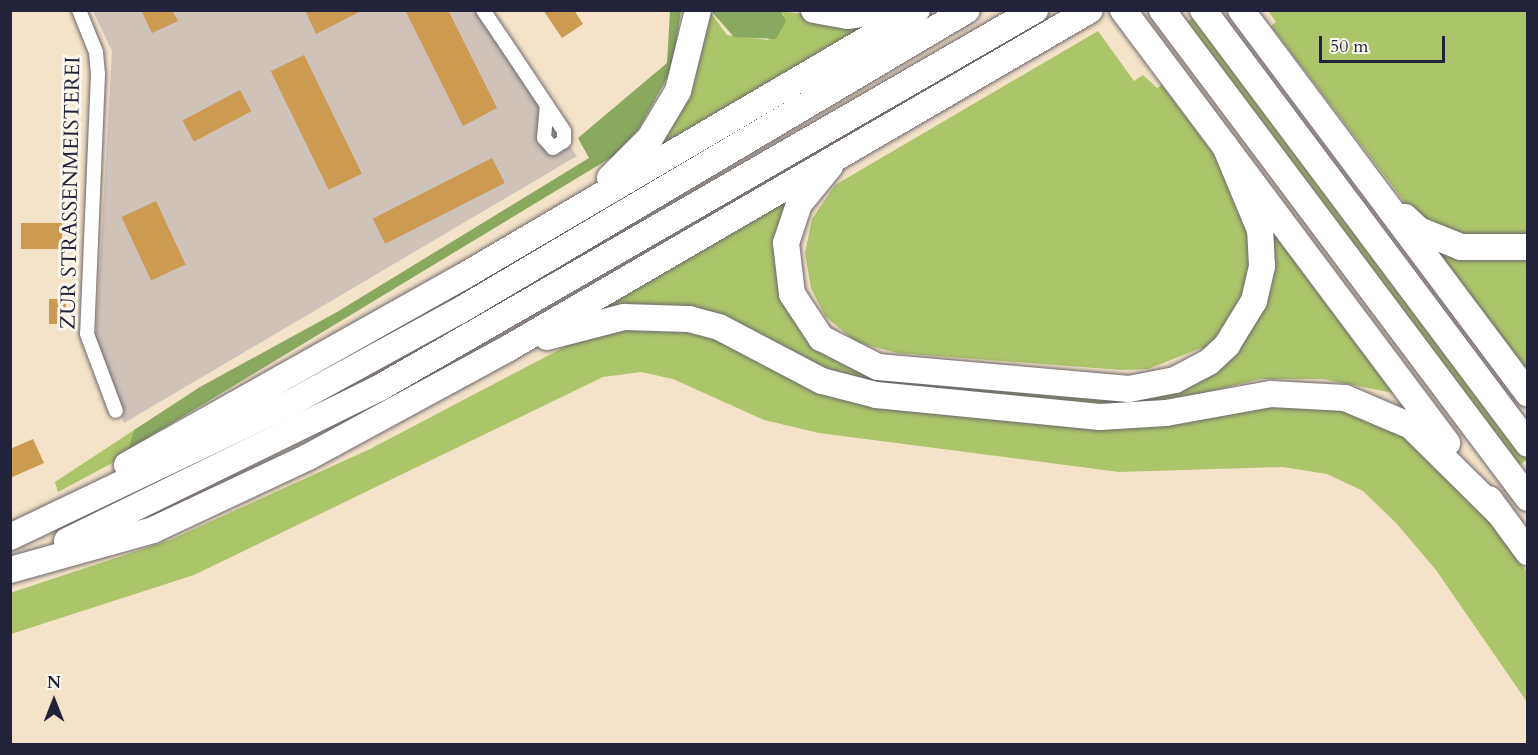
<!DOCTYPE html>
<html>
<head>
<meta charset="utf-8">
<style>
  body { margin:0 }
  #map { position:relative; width:1538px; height:755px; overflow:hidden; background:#f4e3c8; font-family:Cardo,serif }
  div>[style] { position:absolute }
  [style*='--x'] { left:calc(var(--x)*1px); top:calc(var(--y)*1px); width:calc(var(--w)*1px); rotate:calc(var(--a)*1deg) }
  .industrial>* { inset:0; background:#cec2b9 }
  .green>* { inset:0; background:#acc56a; transform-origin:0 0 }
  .forest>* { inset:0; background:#89aa5e }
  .building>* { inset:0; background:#cd9a52; transform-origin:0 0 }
  .roads { filter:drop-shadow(0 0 2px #6c666c) drop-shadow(0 0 2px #6c666c) }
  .street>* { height:14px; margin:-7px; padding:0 7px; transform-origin:7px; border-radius:7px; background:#fff }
  .highway>* { height:26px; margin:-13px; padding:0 13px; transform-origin:13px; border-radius:13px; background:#fff }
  span { translate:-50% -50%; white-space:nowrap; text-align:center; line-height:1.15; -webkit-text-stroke:6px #fbf7ec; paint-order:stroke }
  .street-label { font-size:21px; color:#22223b }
  .frame { position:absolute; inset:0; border:12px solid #22223b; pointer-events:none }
  .north { position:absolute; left:24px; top:671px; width:60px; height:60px; -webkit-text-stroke:4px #fbf7ec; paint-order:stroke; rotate:0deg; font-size:16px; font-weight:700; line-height:24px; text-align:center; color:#22223b }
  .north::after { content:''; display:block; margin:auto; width:21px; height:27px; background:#22223b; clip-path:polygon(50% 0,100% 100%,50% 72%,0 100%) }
  .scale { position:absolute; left:1319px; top:36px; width:126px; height:27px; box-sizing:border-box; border:3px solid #22223b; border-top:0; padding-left:8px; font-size:18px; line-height:21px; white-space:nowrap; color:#22223b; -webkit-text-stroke:4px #fbf7ec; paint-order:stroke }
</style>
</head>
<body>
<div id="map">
  <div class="industrial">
    <i style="clip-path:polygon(93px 11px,476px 11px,577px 156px,124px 423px,95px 348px,112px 51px)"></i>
  </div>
  <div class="green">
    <i style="clip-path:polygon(781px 11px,870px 24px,661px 147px,692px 92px,711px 13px,727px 35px,768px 40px,784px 15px)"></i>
    <i style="clip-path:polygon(1268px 11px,1527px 11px,1527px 239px,1508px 243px,1442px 232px,1409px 208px,1271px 26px,1276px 22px)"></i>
    <i style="left:1195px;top:16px;width:554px;height:13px;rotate:53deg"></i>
    <i style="clip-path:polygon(1098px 31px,1134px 81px,1143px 75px,1157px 88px,1162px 85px,1220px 162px,1252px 223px,1254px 281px,1208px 354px,1201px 348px,1148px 369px,1121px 370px,897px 353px,856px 342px,825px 316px,811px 288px,805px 253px,812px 219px,835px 185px)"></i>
    <i style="clip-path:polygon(803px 183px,781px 231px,820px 344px,1088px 394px,1225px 359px,1270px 225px,1398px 394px,1323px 379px,1260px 379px,1170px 401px,1101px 407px,875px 383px,815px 365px,756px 333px,596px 312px)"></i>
    <i style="clip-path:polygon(1432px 238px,1527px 252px,1527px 375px,1435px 253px)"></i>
    <i style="clip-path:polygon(618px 329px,694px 333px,1015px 418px,1272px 400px,1385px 417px,1476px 503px,1527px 572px,1527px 702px,1436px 570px,1396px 523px,1363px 491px,1327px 474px,1283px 467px,1119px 472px,819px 433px,764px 420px,673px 379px,641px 372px,603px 377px,194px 575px,11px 634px,10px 593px,170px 540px,370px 449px,574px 342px)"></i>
    <i style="clip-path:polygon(134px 430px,129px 454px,58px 492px,55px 482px)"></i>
  </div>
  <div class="forest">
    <i style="clip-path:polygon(670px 11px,681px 11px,672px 69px,638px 130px,612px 157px,129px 449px,134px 430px,200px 387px,337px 312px,589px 158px,578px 138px,667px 63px)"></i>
    <i style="clip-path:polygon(711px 11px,781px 11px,786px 21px,776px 39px,734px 37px)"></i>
  </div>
  <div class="building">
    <i style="clip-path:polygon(141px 10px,172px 10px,178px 21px,152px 33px)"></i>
    <i style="clip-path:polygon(305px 10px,363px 10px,316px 34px)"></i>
    <i style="clip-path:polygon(405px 10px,448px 10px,497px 108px,463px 126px)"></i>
    <i style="clip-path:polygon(543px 10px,574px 10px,583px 24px,562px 38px)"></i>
    <i style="left:304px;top:55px;width:132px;height:37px;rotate:64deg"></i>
    <i style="left:240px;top:90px;width:24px;height:65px;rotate:62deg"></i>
    <i style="left:492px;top:158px;width:28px;height:134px;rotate:63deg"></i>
    <i style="left:156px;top:201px;width:70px;height:38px;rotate:65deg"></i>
    <i style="left:21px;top:223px;width:41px;height:26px"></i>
    <i style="left:49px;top:299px;width:17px;height:25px"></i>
    <i style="clip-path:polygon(33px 439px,44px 463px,10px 478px,10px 449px)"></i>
  </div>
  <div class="roads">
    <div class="street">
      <i style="--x:79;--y:10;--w:45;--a:68"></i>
      <i style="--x:96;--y:52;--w:22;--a:85"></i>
      <i style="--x:98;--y:74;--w:260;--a:92.4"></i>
      <i style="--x:87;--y:334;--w:82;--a:69.4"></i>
      <i style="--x:483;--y:10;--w:30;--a:56"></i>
      <i style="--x:500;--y:35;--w:115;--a:56.3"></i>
      <i style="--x:564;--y:131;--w:10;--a:90"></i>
      <i style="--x:564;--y:141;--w:13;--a:148"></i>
      <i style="--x:553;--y:148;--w:13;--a:-132"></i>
      <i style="--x:544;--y:138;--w:33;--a:-85"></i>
    </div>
    <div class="highway">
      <i style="--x:814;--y:10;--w:34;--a:10"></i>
      <i style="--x:847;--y:16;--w:44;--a:-7.8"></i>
      <i style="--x:1123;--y:10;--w:541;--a:53.19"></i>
      <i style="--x:1162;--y:10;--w:610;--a:53.13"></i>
      <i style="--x:1203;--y:10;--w:542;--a:53.17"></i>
      <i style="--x:1241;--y:10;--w:479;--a:53.2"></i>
      <i style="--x:830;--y:166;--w:49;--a:129.2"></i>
      <i style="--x:799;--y:204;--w:41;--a:108.4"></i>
      <i style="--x:786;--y:243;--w:51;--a:83.3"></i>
      <i style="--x:792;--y:294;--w:53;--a:56.6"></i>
      <i style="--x:821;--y:338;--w:64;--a:27"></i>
      <i style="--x:878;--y:367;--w:252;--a:5"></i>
      <i style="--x:1129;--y:389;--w:47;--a:-11.1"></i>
      <i style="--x:1175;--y:380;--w:38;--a:-28"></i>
      <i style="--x:1209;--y:362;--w:25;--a:-43"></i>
      <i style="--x:1227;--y:345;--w:52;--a:-58.5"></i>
      <i style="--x:1254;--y:301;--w:36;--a:-77"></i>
      <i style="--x:1262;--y:266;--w:36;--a:-93"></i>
      <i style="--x:1260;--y:230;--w:91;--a:-112.6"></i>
      <i style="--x:610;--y:178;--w:57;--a:-45"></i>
      <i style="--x:650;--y:138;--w:55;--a:-59.2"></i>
      <i style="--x:678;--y:91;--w:83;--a:-76.1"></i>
      <i style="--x:1405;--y:217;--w:19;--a:43"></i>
      <i style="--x:1419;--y:230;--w:45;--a:22"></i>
      <i style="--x:1461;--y:247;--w:67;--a:0"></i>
      <i style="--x:547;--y:337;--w:80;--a:-14.6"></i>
      <i style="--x:624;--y:317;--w:65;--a:1.8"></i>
      <i style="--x:689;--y:319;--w:31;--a:15"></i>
      <i style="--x:719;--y:327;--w:116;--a:27.7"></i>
      <i style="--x:822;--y:381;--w:56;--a:14.5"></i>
      <i style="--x:876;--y:395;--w:225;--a:5.6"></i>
      <i style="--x:1100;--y:417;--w:66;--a:-3.5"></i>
      <i style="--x:1166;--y:413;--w:107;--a:-10.3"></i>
      <i style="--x:1271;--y:394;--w:74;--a:3.1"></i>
      <i style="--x:1345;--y:398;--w:72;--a:23"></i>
      <i style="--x:1411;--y:426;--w:124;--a:44.7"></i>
      <i style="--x:127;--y:465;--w:386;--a:-29.3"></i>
      <i style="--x:464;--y:276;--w:525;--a:-30.42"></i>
      <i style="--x:1489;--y:499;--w:66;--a:53.7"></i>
      <i style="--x:10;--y:537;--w:307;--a:-25.5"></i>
      <i style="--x:287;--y:405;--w:196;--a:-28.7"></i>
      <i style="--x:459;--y:311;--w:590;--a:-30.65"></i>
      <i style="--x:67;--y:541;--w:350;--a:-26.1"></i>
      <i style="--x:381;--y:387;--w:755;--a:-29.96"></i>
      <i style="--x:10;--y:570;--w:148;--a:-15.6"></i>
      <i style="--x:153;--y:530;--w:171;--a:-25.2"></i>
      <i style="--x:308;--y:457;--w:226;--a:-28.5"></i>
      <i style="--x:507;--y:349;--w:674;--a:-30.18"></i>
    </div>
  </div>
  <div class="street-label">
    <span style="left:71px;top:193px;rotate:-89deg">ZUR STRASSENMEISTEREI</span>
  </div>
  <div class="frame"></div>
  <div class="north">N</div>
  <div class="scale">50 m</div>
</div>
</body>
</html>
